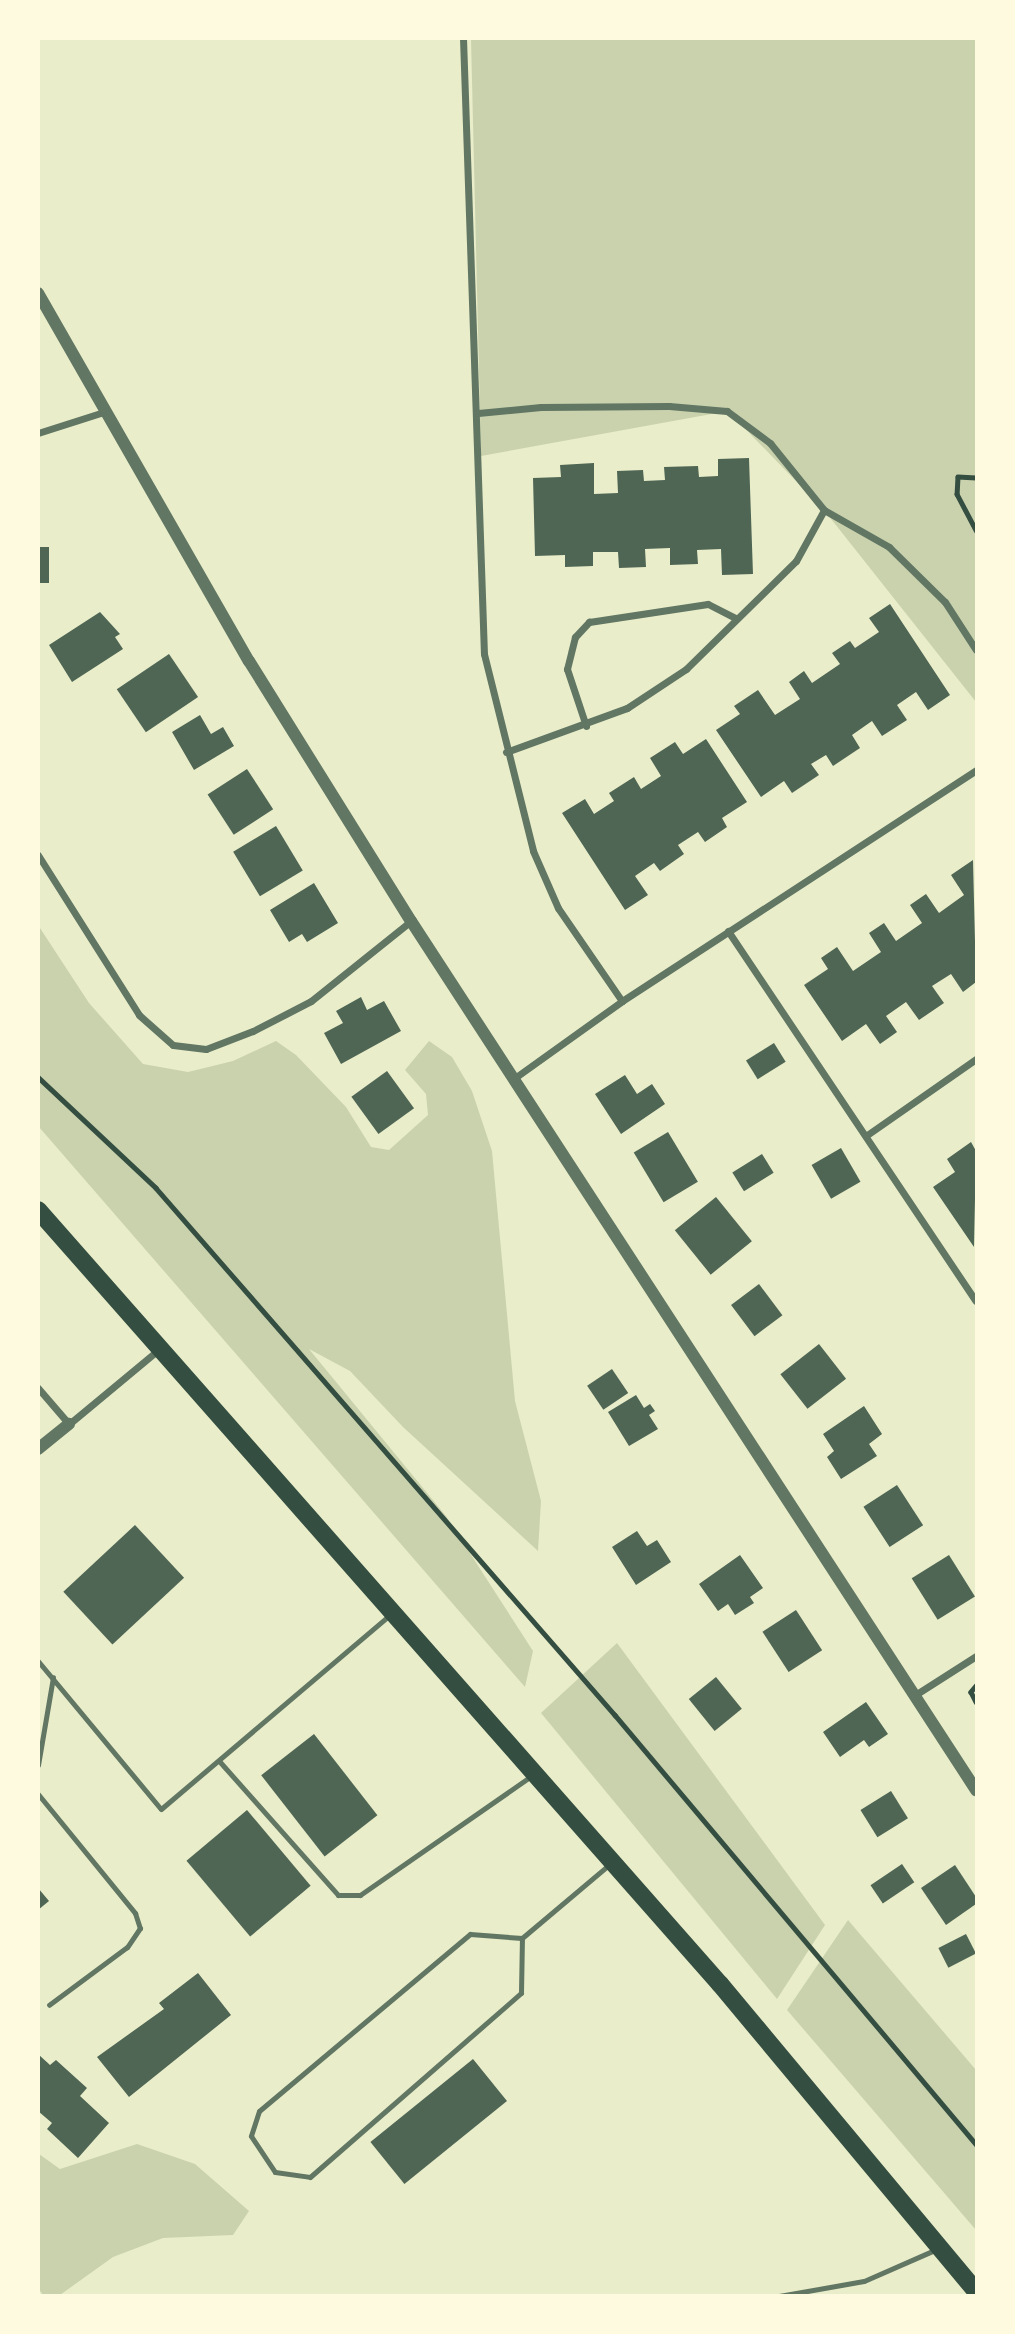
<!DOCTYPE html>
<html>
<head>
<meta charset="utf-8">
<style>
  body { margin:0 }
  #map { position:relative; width:1015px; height:2334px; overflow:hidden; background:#e9edc9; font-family:Barlow,sans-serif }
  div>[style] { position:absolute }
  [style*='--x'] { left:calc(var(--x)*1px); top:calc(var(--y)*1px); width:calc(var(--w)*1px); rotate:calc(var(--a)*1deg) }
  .green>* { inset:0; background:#cad2ad }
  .building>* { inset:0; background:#4f6655; transform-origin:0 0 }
  .path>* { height:4.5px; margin:-2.25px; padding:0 2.25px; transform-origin:2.25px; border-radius:2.25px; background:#344e41 }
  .service>* { height:5px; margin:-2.5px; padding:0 2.5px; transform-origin:2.5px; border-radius:2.5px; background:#617663 }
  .minor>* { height:7px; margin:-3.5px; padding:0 3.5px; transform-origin:3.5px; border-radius:3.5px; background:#617663 }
  .tertiary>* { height:12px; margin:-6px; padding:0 6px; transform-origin:6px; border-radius:6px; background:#617663 }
  .primary>* { height:18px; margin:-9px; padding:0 9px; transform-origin:9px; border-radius:9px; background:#344e41 }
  span { translate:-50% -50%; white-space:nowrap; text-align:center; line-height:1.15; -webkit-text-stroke:5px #fefae0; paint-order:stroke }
  .frame { position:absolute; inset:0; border:40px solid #fefae0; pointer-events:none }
</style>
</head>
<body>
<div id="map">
  <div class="green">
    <i style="clip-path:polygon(471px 39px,976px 39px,976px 702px,824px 510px,728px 411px,481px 456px)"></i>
    <i style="clip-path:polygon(38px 925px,89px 1003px,143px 1064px,188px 1072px,233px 1061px,276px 1041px,296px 1055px,346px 1107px,371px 1147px,389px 1150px,428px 1115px,426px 1094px,405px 1070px,429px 1041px,452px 1057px,472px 1091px,492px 1151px,515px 1401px,541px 1501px,538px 1551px,403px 1427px,350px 1371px,309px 1349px,446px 1516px,533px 1651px,525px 1687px,39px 1127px)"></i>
    <i style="clip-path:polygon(617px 1643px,825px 1925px,777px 1999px,541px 1713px)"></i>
    <i style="clip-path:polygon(848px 1920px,976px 2070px,976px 2230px,787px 2010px)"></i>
    <i style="clip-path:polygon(137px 2144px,195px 2164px,249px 2211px,233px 2235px,163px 2238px,113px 2257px,60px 2295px,43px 2295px,38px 2288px,39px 2154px,60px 2169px)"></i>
  </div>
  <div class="building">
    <i style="clip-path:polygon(749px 458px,753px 574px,722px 575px,721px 549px,697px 550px,698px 564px,670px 565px,670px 548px,645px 549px,646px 567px,619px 568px,618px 552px,593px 552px,593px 566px,565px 567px,565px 555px,535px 556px,533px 478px,561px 477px,560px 465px,594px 463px,594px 494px,618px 493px,617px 471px,643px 470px,644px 481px,665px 480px,664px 467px,698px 466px,699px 477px,718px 476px,718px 459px)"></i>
    <i style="left:38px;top:547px;width:11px;height:36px"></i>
    <i style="clip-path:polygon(890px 604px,950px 695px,928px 710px,916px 692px,897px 705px,907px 720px,882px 736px,872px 721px,852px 735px,860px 748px,833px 766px,826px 755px,811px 764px,819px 775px,792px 793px,784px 781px,761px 797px,716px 730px,740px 714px,734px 706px,758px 690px,775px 715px,800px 699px,789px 682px,804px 671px,812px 683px,840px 664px,832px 653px,850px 641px,855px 648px,879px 632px,869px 618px)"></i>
    <i style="clip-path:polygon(100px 612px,120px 634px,115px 637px,123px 649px,72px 682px,49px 645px)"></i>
    <i style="left:169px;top:654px;width:52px;height:63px;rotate:56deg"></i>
    <i style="clip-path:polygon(200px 715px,211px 734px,223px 727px,234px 746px,194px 770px,172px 732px)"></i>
    <i style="clip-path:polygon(706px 739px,747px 802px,722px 818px,727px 827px,705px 842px,698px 832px,678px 845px,684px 854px,660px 871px,654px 863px,635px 876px,648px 895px,625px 910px,562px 813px,585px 799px,594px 814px,614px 801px,609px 793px,634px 777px,641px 789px,661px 776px,650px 758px,675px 742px,683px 754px)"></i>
    <i style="left:247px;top:769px;width:48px;height:47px;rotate:57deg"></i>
    <i style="left:276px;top:826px;width:52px;height:50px;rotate:59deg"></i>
    <i style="clip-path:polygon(973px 860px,976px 982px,963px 992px,951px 974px,932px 986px,944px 1003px,919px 1020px,906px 1002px,886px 1016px,897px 1032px,880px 1044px,866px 1024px,842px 1041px,804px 985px,828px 969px,821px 958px,837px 947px,853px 971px,881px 952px,869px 933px,884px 923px,896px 941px,922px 923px,910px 905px,926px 894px,939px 913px,964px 895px,951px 875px)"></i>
    <i style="clip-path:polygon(314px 883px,338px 923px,307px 942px,302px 934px,289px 942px,270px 910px)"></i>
    <i style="clip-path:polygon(361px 997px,367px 1010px,384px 1001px,401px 1031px,341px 1064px,324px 1033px,343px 1023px,336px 1011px)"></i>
    <i style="left:774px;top:1043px;width:22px;height:33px;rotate:58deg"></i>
    <i style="left:387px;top:1071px;width:46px;height:44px;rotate:54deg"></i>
    <i style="clip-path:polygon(625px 1075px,637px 1094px,652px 1084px,665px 1104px,621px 1134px,595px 1094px)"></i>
    <i style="left:668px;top:1132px;width:58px;height:40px;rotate:59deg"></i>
    <i style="clip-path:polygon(971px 1142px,976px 1151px,974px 1247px,933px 1187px,955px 1172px,947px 1159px)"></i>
    <i style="left:841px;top:1148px;width:39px;height:34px;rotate:60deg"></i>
    <i style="left:762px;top:1154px;width:22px;height:35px;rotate:58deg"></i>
    <i style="left:716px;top:1197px;width:57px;height:53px;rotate:51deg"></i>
    <i style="left:759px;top:1284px;width:39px;height:35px;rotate:53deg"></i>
    <i style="left:819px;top:1344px;width:44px;height:49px;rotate:52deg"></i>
    <i style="left:612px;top:1369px;width:29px;height:30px;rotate:56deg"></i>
    <i style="clip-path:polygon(636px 1395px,644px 1408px,650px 1404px,655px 1411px,649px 1415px,658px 1429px,629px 1446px,608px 1412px)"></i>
    <i style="clip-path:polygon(864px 1406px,882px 1434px,869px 1444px,877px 1456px,841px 1479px,827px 1457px,834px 1451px,823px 1434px)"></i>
    <i style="left:897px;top:1485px;width:48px;height:40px;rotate:57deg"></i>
    <i style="left:135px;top:1525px;width:72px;height:98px;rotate:47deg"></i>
    <i style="clip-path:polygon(637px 1531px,647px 1546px,657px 1540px,671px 1562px,636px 1585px,612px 1547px)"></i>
    <i style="clip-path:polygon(740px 1555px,763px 1588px,750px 1597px,754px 1603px,735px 1615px,728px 1604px,718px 1611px,699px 1584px)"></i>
    <i style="left:949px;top:1555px;width:49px;height:44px;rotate:58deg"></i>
    <i style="left:796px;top:1610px;width:48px;height:40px;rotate:57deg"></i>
    <i style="left:716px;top:1677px;width:41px;height:35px;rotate:51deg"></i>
    <i style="clip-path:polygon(866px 1702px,888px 1734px,869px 1747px,864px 1740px,840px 1757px,823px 1732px)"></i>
    <i style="left:314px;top:1734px;width:103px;height:67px;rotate:52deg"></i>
    <i style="left:891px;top:1791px;width:32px;height:36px;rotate:58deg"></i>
    <i style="left:247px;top:1810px;width:99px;height:79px;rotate:50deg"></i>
    <i style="left:902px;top:1864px;width:22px;height:38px;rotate:56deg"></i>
    <i style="clip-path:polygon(955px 1865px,976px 1897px,976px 1904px,946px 1925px,921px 1888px)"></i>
    <i style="clip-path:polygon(38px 1888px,49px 1901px,38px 1910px)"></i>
    <i style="left:966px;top:1934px;width:22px;height:31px;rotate:63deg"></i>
    <i style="clip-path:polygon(198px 1973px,231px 2015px,129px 2097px,97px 2057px,164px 2009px,159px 2003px)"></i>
    <i style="clip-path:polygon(38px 2054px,50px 2065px,56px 2060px,87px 2088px,80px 2096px,109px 2123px,78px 2158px,47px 2129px,52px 2123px,38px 2111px)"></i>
    <i style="left:473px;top:2059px;width:54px;height:132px;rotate:51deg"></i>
  </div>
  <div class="path">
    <i style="--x:976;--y:478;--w:18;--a:-177"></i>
    <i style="--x:958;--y:477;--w:17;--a:93"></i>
    <i style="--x:957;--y:494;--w:41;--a:62.2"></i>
    <i style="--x:38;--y:1077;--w:162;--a:43.2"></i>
    <i style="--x:156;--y:1188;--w:699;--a:48.95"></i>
    <i style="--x:615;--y:1715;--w:561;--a:49.92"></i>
    <i style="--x:976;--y:1686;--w:8;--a:130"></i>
    <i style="--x:971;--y:1692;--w:11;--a:63"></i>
  </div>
  <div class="service">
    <i style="--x:38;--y:1661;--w:192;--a:50.3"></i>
    <i style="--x:161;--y:1809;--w:300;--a:-40.3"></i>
    <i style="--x:220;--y:1762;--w:178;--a:48.4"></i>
    <i style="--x:338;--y:1895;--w:22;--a:0"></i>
    <i style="--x:360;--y:1895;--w:208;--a:-34.8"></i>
    <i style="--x:38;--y:1765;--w:89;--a:-80.3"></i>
    <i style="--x:38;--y:1794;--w:154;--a:50.8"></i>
    <i style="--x:135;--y:1913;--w:16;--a:72"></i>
    <i style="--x:140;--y:1928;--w:23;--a:124"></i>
    <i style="--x:127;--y:1947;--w:97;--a:143.4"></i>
    <i style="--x:522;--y:1938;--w:52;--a:-175.6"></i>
    <i style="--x:470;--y:1934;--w:275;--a:140"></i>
    <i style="--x:259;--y:2111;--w:26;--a:108"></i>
    <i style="--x:251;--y:2136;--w:43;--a:56.3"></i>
    <i style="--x:275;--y:2172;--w:35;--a:8"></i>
    <i style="--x:310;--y:2177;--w:280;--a:-41.1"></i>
    <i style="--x:521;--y:1993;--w:55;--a:-89"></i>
    <i style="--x:522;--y:1938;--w:115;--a:-40.1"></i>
    <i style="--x:779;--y:2296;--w:86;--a:-10"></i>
    <i style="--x:864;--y:2281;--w:80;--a:-23.7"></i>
  </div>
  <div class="minor">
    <i style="--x:463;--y:38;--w:616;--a:88.05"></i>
    <i style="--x:484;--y:654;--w:203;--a:76"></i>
    <i style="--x:533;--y:851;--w:62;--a:66.3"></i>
    <i style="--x:558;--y:908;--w:113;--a:55.5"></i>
    <i style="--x:478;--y:413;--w:63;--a:-5.4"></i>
    <i style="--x:541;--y:407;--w:128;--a:-0.4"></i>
    <i style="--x:669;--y:406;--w:58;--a:4.9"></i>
    <i style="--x:727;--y:411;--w:54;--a:36.7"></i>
    <i style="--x:770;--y:443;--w:86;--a:51.1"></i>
    <i style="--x:824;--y:510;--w:75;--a:29.6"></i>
    <i style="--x:889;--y:547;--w:78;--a:44.5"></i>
    <i style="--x:945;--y:602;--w:57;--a:57.1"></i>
    <i style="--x:38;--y:433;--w:69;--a:-17.7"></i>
    <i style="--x:586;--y:726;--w:60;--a:-108.4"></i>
    <i style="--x:567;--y:669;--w:33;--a:-76"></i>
    <i style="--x:575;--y:637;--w:21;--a:-47"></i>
    <i style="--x:589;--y:622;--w:120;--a:-8.6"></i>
    <i style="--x:708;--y:604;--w:31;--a:27"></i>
    <i style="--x:506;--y:752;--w:129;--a:-20"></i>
    <i style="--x:627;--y:708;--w:71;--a:-33.5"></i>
    <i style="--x:686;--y:669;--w:154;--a:-44.5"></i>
    <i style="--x:796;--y:561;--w:58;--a:-61.2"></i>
    <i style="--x:38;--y:855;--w:189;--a:57.7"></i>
    <i style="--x:139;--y:1015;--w:45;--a:41.4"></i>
    <i style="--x:173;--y:1045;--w:33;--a:7"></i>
    <i style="--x:206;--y:1049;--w:50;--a:-21"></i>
    <i style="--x:253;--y:1031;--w:65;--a:-27.3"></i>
    <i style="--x:311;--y:1001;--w:128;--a:-38.7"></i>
    <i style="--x:728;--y:931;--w:445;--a:56.2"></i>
    <i style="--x:516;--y:1077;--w:130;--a:-35.6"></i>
    <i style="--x:622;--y:1001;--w:423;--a:-33.1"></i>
    <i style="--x:867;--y:1135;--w:133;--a:-34.9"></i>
    <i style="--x:38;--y:1388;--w:48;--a:49.3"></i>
    <i style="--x:69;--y:1424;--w:116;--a:-39.7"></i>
    <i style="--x:915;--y:1695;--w:72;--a:-32.6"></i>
  </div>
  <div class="tertiary">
    <i style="--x:38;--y:293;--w:424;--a:60.2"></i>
    <i style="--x:249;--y:661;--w:306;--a:58.1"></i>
    <i style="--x:411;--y:921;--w:1037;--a:56.97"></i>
    <i style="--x:38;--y:1449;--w:40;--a:-39"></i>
  </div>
  <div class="primary">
    <i style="--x:38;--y:1210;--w:1032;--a:48.62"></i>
    <i style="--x:720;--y:1984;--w:400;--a:50.2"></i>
  </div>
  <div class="frame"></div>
</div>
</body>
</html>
